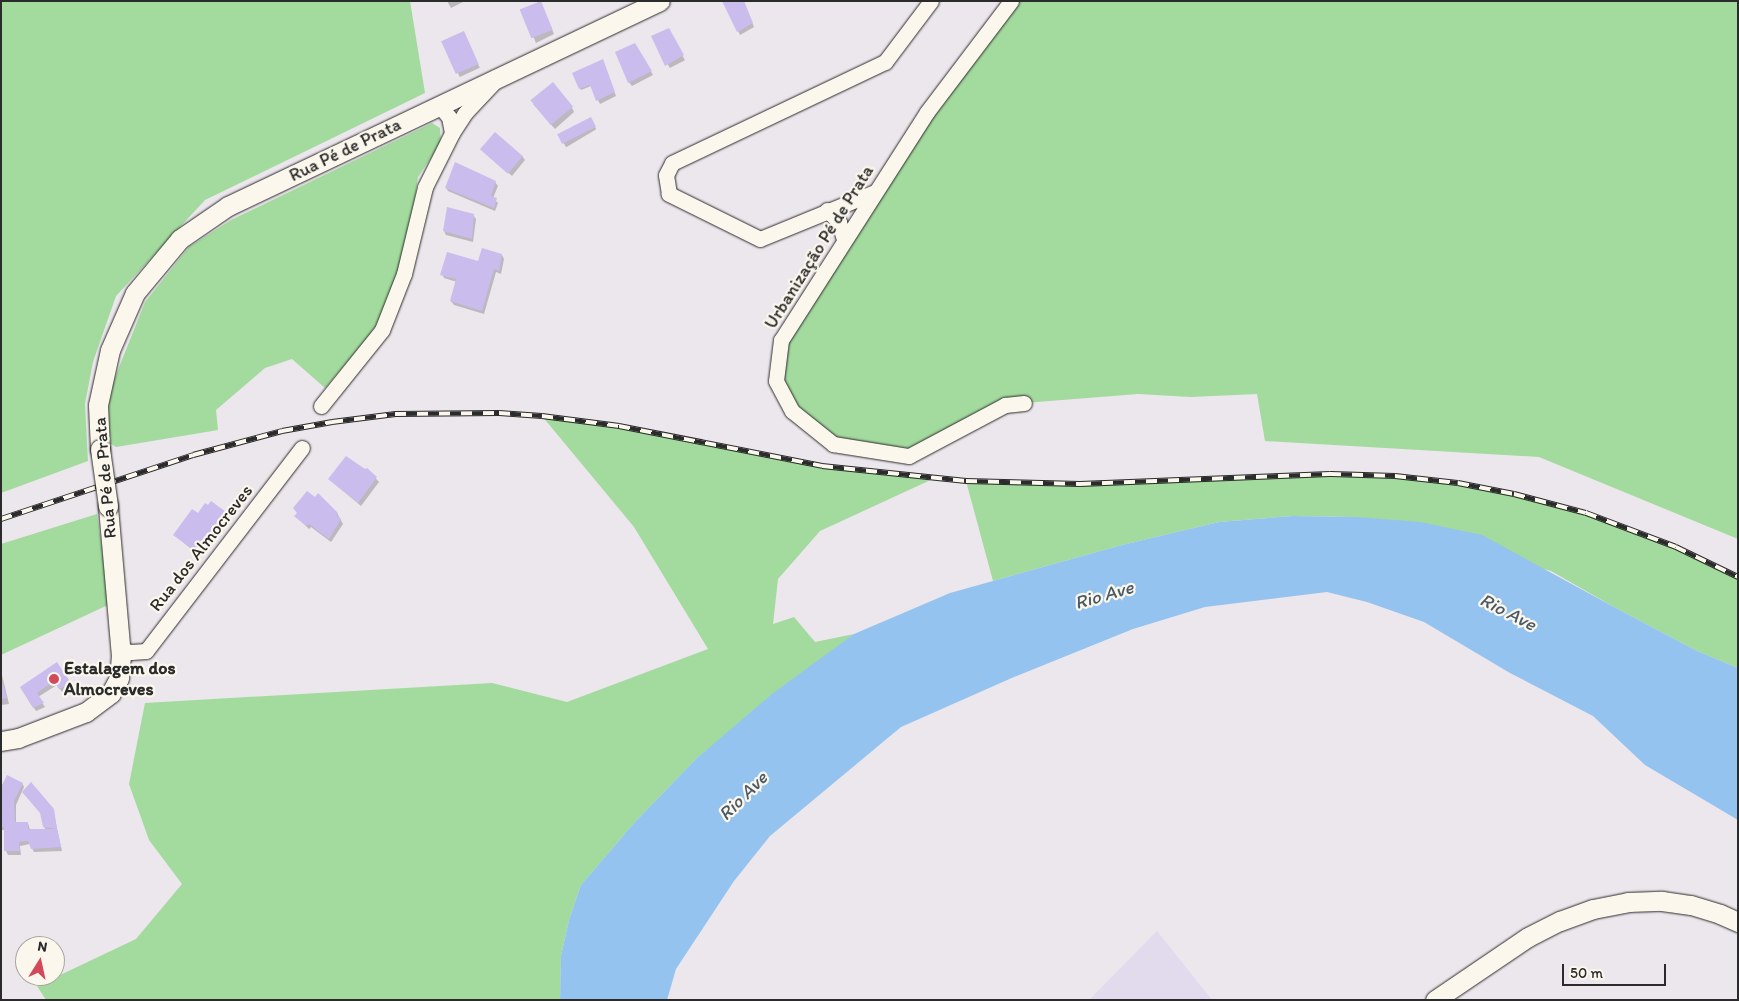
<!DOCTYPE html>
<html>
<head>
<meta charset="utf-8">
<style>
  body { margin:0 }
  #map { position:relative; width:1739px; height:1001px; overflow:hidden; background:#ece6ed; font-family:Itim,sans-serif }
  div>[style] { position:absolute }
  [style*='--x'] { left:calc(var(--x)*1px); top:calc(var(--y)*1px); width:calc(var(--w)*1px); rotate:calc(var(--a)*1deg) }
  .built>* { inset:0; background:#e2daed }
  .green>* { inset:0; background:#a3da9e }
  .water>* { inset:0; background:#94c3ef }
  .shadow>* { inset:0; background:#0003; transform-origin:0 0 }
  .building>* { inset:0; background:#cabdee; transform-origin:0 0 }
  .roads { filter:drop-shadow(0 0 1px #2b2b2b) drop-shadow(0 0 1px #2b2b2b) }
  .minor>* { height:15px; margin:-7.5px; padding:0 7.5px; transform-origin:7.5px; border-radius:7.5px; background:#fbf7ec }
  .tertiary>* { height:19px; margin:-9.5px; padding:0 9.5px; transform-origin:9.5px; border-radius:9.5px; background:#fbf7ec }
  .rail>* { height:5.5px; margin-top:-2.75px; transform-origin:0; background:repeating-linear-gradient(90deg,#fbf7ec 0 11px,#2b2b2b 0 22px); box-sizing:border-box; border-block:1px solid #2b2b2b }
  .bridges { filter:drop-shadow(0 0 1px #2b2b2b) drop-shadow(0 0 1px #2b2b2b) }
  .tertiary-bridge>* { height:19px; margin:-9.5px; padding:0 9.5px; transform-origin:9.5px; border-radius:9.5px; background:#fbf7ec }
  .dots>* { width:14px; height:14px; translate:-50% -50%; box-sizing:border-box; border:2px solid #fbf7ec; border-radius:50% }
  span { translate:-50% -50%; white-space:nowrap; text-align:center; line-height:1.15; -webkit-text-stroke:4.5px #fbf7ec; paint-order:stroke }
  .street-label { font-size:18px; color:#2b2b2b }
  .poi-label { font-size:18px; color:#2b2b2b; font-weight:700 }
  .left { translate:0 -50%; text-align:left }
  .water-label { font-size:19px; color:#4a5966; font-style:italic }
  .frame { position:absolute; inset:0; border:2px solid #2b2b2b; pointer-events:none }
  .north { position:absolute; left:15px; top:936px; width:50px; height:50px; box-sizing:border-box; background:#fbf7ec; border:1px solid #a8a59f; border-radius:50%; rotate:10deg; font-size:14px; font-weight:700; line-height:20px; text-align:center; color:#2b2b2b }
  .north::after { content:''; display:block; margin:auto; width:18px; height:22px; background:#d1495b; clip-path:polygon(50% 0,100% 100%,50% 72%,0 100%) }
  .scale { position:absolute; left:1562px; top:964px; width:104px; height:22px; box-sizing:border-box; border:2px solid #2b2b2b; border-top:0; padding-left:6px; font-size:15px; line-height:18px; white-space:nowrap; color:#2b2b2b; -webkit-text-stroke:4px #fbf7ec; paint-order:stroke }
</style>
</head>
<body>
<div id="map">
  <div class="built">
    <i style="clip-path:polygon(1157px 931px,1212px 1000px,1089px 1000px)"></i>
  </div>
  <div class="green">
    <i style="clip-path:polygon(1px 1px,410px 1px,425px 93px,205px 200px,116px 296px,93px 362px,85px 404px,88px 461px,1px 493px)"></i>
    <i style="clip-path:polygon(1011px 1px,1738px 1px,1738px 539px,1539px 457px,1265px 441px,1257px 394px,1191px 397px,1138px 394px,1024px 403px,909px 456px,833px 444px,792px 411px,776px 381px,781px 340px)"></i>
    <i style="clip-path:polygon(432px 123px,440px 128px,441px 143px,418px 177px,404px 274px,371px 334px,325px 388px,292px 359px,265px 368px,216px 410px,218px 430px,116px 447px,105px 440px,110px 390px,145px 302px,189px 247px,231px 220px)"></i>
    <i style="clip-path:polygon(542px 416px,686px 439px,822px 466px,935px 478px,820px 531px,778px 579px,773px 624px,794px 617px,815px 642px,854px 634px,696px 759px,635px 822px,581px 885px,569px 920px,561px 956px,560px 1000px,46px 1000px,37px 986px,136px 939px,182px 884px,149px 840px,129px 784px,145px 703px,492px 683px,567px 702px,708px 649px,634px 527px)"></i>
    <i style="clip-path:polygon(1291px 475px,1395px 476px,1485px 487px,1586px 513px,1676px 547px,1738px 577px,1738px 668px,1697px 651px,1614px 607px,1551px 571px,1356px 517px,1293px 516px,1219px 522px,1122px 545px,993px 581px,966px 481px,1080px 484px)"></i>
    <i style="clip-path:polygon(97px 514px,110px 604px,1px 655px,1px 544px)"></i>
  </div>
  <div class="water">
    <i style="clip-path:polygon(1293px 516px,1356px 517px,1420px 522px,1482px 535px,1614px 607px,1697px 651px,1738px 668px,1738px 820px,1645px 765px,1593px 716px,1510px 673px,1424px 622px,1367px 602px,1327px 592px,1205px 607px,1133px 629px,1014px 677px,901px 727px,770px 836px,734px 881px,676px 969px,667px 1000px,560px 1000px,561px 956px,569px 920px,581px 885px,635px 822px,696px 759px,772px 694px,854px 634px,950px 593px,1122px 545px,1219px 522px)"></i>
  </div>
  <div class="shadow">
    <i style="clip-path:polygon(447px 1px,465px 1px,451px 8px)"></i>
    <i style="clip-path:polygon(724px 1px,743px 1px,754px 27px,740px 35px)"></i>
    <i style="clip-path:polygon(542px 6px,554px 34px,536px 43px,522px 10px)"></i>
    <i style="left:669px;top:29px;width:35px;height:17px;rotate:63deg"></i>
    <i style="left:465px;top:36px;width:35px;height:22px;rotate:65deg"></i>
    <i style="clip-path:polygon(634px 44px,653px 75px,632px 86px,629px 82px)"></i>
    <i style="clip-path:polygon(604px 65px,616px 96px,600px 104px,591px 86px,581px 90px,573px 73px)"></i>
    <i style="clip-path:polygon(533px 104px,572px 108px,574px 112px,555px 129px)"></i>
    <i style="left:590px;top:119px;width:12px;height:35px;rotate:59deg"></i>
    <i style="clip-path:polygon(482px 150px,522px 156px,525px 160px,512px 176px)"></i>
    <i style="clip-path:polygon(495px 182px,498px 186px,493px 198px,498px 203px,495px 211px,448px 191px,446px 188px)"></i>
    <i style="clip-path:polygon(473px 215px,476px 219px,473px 242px,446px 235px,444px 231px)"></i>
    <i style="clip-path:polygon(502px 255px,504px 259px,501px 274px,496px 272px,484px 314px,454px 305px,451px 301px,457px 282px,444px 278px,442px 274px)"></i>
    <i style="clip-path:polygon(367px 469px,379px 482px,361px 506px,330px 480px)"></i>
    <i style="clip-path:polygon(337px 513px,343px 524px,331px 542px,311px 527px,309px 529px,296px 516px)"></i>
    <i style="clip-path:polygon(228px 515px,230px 518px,200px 556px,174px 535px)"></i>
    <i style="clip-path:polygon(57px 664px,72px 687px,62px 692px,57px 685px,38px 697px,45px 707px,36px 711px,21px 688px)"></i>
    <i style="clip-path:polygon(1px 671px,9px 704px,1px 705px)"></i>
    <i style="clip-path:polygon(22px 783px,24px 787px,16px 805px,16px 823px,28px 823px,30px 830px,46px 830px,44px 827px,53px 810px,62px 851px,34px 852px,30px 844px,20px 846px,21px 855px,8px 855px,6px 851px,5px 830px,1px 830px,1px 790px)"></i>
  </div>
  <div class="building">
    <i style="left:541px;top:1px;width:31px;height:23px;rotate:68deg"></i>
    <i style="clip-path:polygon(722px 1px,744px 1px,753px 23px,737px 32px)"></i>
    <i style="clip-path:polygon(669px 28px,684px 55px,665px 66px,651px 36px)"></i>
    <i style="left:464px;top:31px;width:36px;height:25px;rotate:66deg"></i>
    <i style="clip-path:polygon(635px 43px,652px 71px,628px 83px,615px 52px)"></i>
    <i style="clip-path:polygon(603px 59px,615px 92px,596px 101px,590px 85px,579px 89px,572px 73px)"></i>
    <i style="left:553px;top:82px;width:32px;height:29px;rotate:51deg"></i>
    <i style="left:591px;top:117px;width:11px;height:38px;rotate:63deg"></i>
    <i style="left:495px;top:132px;width:37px;height:23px;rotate:41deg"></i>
    <i style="clip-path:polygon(455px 162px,496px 181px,491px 196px,497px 198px,494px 208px,445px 188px)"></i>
    <i style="clip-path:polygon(447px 207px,474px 214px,472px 239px,443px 231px)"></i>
    <i style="clip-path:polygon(482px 248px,502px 254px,499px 271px,494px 269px,482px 311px,450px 301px,456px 279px,440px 275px,447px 252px,478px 261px)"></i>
    <i style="clip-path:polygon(346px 456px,365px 469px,367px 468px,377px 477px,358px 503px,328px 479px)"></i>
    <i style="clip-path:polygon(307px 491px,315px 497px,318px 493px,338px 513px,336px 515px,341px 519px,329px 539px,309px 524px,306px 526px,294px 516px,297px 513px,293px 508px)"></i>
    <i style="clip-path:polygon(211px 501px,229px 514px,198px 553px,173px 535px,192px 509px,198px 513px,205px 503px,208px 505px)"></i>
    <i style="clip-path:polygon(57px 662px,71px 683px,59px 689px,54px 682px,45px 687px,37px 693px,44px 703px,33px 708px,20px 687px)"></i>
    <i style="clip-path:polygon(1px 678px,7px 698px,1px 699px)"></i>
    <i style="clip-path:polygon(7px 775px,23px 783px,14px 801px,15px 822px,28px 822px,28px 829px,57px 829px,61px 847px,31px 849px,28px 841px,19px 842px,20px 851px,4px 851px,4px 827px,1px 827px,1px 787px)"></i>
    <i style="clip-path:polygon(31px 782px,54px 809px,57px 829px,43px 827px,40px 813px,22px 792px)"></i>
  </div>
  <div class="roads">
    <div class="minor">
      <i style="--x:1011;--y:1;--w:139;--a:127.1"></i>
      <i style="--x:927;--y:112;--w:271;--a:122.6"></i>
      <i style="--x:781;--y:340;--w:41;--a:97"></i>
      <i style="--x:776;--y:381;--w:34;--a:62"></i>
      <i style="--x:792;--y:411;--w:53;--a:38.8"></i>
      <i style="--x:833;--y:444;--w:77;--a:9"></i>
      <i style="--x:909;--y:456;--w:109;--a:-28"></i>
      <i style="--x:1005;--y:405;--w:19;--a:-6"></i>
      <i style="--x:435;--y:107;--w:9;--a:21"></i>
      <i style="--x:443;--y:110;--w:9;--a:49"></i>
      <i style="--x:449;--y:117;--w:16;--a:79"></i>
      <i style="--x:875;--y:192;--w:124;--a:157.8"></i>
      <i style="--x:760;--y:239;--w:102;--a:-153.7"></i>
      <i style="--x:669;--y:194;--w:19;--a:-99"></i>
      <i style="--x:666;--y:175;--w:13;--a:-63"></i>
      <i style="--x:672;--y:163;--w:236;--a:-25.4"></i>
      <i style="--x:885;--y:62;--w:76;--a:-53"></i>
      <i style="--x:827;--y:210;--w:17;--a:45"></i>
      <i style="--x:839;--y:222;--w:18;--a:74"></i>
      <i style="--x:321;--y:406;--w:97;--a:-51.2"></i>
      <i style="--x:382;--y:330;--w:60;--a:-68.6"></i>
      <i style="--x:404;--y:274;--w:89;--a:-76.4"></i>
      <i style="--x:425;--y:187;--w:60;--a:-63.4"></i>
      <i style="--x:452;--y:133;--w:24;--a:-57"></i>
      <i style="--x:465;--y:113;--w:42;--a:-46.9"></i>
      <i style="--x:120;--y:650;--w:11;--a:10"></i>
      <i style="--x:131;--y:652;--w:15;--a:-4"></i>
      <i style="--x:146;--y:651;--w:256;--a:-52.5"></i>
    </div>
    <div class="tertiary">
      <i style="--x:100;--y:449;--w:44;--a:-92.6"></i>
      <i style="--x:98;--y:405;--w:56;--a:-77.7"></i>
      <i style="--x:110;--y:350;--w:62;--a:-66.3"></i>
      <i style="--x:135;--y:293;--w:70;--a:-50.2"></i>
      <i style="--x:180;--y:239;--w:58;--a:-34.5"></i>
      <i style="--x:228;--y:206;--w:478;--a:-25.4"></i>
      <i style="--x:1;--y:741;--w:17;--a:-10"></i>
      <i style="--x:18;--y:738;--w:73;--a:-20.9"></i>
      <i style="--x:86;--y:712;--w:31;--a:-37"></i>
      <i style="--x:111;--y:693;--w:17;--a:-62"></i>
      <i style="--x:119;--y:678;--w:22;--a:-85"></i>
      <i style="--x:121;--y:656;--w:151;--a:-95"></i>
      <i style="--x:1435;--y:1000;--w:112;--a:-34.1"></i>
      <i style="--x:1528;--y:937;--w:36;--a:-27"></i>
      <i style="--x:1560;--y:921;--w:35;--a:-20"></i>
      <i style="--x:1593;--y:909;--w:36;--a:-11"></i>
      <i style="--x:1628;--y:902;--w:34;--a:-2"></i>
      <i style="--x:1662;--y:901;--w:29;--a:8"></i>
      <i style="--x:1691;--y:905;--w:30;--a:17"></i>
      <i style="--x:1720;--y:914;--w:20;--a:24"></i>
    </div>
  </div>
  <div class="rail">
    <i style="--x:1;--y:519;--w:202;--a:-18.4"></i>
    <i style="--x:193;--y:455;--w:92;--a:-15.1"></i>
    <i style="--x:282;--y:431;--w:51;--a:-10.2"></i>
    <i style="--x:332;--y:422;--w:64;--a:-7.2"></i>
    <i style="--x:395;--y:414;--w:104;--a:-0.6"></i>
    <i style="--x:499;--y:413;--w:43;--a:4"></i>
    <i style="--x:542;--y:416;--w:78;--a:7.4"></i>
    <i style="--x:619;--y:426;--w:207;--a:11.1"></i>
    <i style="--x:822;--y:466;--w:145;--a:5.9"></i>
    <i style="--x:966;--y:481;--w:114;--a:1.5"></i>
    <i style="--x:1080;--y:484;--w:250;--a:-2.3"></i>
    <i style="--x:1330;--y:474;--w:65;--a:1.8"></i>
    <i style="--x:1395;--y:476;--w:63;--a:6.3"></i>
    <i style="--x:1458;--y:483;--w:57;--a:11.1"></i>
    <i style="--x:1514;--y:494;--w:74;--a:14.8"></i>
    <i style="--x:1586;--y:513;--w:96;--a:20.7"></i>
    <i style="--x:1676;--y:547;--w:69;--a:25.8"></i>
  </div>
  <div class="bridges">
    <div class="tertiary-bridge">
      <i style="--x:100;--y:449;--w:58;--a:82"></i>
    </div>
  </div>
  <div class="dots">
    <i style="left:54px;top:679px;background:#d1495b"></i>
  </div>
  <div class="street-label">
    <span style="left:345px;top:150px;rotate:-26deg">Rua Pé de Prata</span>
    <span style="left:819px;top:247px;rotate:-58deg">Urbanização Pé de Prata</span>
    <span style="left:105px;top:478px;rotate:-95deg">Rua Pé de Prata</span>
    <span style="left:201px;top:548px;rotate:-52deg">Rua dos Almocreves</span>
  </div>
  <div class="poi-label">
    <span class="left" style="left:64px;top:679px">Estalagem dos<br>Almocreves</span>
  </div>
  <div class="water-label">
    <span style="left:1104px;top:595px;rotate:-16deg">Rio Ave</span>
    <span style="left:1508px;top:612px;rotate:27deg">Rio Ave</span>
    <span style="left:743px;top:796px;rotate:-45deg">Rio Ave</span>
  </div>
  <div class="frame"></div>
  <div class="north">N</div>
  <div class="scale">50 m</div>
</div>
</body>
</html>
